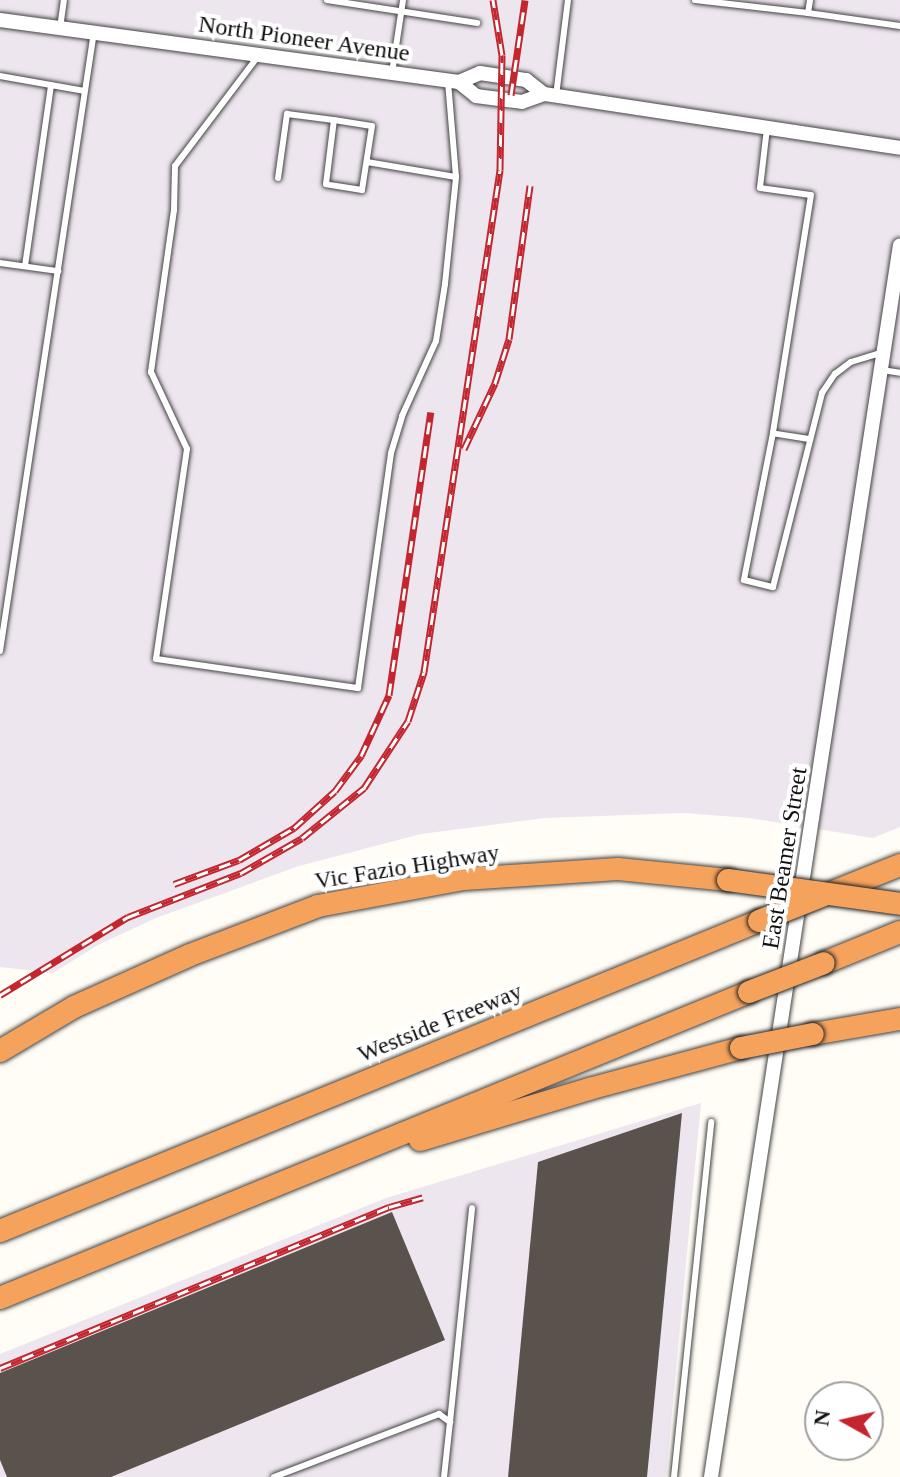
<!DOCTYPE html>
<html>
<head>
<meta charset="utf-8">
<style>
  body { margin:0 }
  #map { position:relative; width:900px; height:1477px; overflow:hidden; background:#fffdf5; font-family:"Times New Roman",serif }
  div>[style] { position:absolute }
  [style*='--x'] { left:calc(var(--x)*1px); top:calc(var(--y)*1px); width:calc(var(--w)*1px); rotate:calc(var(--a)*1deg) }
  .industrial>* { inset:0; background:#eee6ef }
  .building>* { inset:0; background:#5a524d }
  .roads { filter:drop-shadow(0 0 2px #444) drop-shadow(0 0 2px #444) }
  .service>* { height:6px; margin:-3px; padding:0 3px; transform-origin:3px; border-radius:3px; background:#fff }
  .tertiary>* { height:14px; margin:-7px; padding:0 7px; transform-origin:7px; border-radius:7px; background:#fff }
  .motorway>* { height:22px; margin:-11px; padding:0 11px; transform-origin:11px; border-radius:11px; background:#f5a25d }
  .rail>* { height:7px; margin-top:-3.5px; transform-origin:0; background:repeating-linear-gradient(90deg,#fff 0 12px,#c4262e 0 24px); box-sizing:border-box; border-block:2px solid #c4262e }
  .bridges { filter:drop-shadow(0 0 2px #222) drop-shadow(0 0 2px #222) }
  .motorway-bridge>* { height:22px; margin:-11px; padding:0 11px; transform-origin:11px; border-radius:11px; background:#f5a25d }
  span { translate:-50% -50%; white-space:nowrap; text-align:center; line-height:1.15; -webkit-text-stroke:8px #fff; paint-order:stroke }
  .street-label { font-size:24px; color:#111 }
  .north { position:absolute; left:804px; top:1381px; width:80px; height:80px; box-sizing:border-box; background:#fff; border:2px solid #a0a0a0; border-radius:50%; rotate:278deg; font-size:22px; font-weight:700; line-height:32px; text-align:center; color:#111 }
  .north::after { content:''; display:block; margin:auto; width:28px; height:36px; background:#c4262e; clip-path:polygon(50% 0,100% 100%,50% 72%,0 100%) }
</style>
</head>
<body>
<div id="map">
  <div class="industrial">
    <i style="clip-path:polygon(0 0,900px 0,900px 827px,873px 838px,749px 818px,684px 813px,545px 818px,421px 834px,299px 866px,156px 918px,98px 945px,53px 973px,0 967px)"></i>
    <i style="clip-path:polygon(701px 1103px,666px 1477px,0 1477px,0 1354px,386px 1198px)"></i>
  </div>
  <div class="building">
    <i style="clip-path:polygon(682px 1113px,647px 1477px,508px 1477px,538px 1162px)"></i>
    <i style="clip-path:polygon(392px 1212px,445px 1340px,111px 1477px,7px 1477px,0 1460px,0 1373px)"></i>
  </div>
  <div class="roads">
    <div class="service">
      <i style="--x:327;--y:0;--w:152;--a:8.7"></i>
      <i style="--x:695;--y:0;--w:114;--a:6.6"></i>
      <i style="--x:808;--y:13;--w:13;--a:-81"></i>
      <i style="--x:808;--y:13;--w:93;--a:8"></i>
      <i style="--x:60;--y:28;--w:28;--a:-82"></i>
      <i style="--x:259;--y:55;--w:139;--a:127.1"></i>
      <i style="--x:175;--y:166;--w:44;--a:91.3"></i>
      <i style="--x:174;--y:210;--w:164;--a:98.1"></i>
      <i style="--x:151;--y:372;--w:85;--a:64.9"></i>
      <i style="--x:187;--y:449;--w:212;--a:98.4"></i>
      <i style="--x:156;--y:659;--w:204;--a:8.2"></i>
      <i style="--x:358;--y:688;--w:237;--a:-82"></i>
      <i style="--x:391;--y:453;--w:39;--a:-73"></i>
      <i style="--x:402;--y:416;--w:82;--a:-65.6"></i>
      <i style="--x:436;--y:341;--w:58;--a:-81"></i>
      <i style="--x:445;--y:284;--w:108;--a:-84.1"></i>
      <i style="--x:456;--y:177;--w:96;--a:-94.8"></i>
      <i style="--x:392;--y:73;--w:74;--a:-81.4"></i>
      <i style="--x:0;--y:76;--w:86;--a:10"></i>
      <i style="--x:556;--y:96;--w:97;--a:-82.9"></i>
      <i style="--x:767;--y:128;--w:60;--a:96.7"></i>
      <i style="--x:760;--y:188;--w:51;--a:7.8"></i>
      <i style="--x:811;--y:195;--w:241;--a:99.1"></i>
      <i style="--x:367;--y:162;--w:90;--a:9.6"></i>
      <i style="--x:278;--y:178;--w:65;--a:-82"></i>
      <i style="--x:287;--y:114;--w:47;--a:7.3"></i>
      <i style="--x:334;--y:120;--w:38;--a:9"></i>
      <i style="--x:372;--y:126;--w:65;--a:98.9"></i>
      <i style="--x:362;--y:190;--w:36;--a:-171"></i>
      <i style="--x:326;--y:184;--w:64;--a:-82.9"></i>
      <i style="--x:0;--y:263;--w:59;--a:7.9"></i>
      <i style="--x:25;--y:266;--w:183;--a:-81.8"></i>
      <i style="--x:882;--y:370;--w:18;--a:9"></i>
      <i style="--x:809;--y:439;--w:36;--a:-171"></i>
      <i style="--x:773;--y:433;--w:150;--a:101.2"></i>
      <i style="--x:744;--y:580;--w:30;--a:14"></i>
      <i style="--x:773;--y:587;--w:200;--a:-75.8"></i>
      <i style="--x:822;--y:393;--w:23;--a:-56"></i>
      <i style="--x:835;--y:374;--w:20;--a:-37"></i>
      <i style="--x:851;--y:362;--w:31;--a:-17"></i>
      <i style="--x:0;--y:651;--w:626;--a:-81.37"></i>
      <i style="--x:450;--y:1422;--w:215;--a:-84.1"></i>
      <i style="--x:274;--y:1477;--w:177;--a:-20.9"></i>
      <i style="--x:439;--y:1414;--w:14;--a:36"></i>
      <i style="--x:450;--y:1422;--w:55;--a:96.2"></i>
      <i style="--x:674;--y:1477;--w:357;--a:-84"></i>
    </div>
    <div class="tertiary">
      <i style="--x:0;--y:20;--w:463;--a:7.7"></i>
      <i style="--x:459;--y:82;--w:22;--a:39"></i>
      <i style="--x:476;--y:96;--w:46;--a:7.4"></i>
      <i style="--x:522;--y:102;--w:23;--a:-20"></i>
      <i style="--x:459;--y:82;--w:23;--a:-23"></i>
      <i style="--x:480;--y:73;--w:47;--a:8.7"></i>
      <i style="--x:526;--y:80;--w:23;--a:38"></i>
      <i style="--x:544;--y:94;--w:360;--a:8.6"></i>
      <i style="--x:711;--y:1477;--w:1246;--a:-81.28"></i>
    </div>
    <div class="motorway">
      <i style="--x:833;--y:892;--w:72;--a:-21.9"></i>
      <i style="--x:824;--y:963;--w:82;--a:-22.2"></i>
      <i style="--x:813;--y:1034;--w:88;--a:-9.8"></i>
      <i style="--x:0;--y:1051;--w:86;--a:-30.7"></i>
      <i style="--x:74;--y:1007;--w:127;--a:-24.1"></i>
      <i style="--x:190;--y:955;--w:137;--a:-20.9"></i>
      <i style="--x:318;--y:906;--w:148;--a:-10.5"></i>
      <i style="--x:464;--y:879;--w:154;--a:-3.7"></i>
      <i style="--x:618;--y:869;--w:111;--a:5.7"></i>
      <i style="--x:420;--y:1140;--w:177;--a:-16.8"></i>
      <i style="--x:589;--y:1089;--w:157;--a:-15.1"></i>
      <i style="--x:0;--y:1231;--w:820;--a:-22.22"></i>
      <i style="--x:0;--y:1298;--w:809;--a:-22.22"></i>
    </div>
  </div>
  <div class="rail">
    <i style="--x:511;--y:95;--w:96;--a:-81.6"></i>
    <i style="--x:464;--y:449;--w:73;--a:-64.8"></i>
    <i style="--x:495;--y:383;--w:46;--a:-72.3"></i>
    <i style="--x:509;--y:339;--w:155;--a:-82.2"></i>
    <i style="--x:174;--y:884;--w:69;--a:-20.3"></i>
    <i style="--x:239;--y:860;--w:64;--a:-30.2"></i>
    <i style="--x:294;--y:828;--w:55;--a:-42.1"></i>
    <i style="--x:335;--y:791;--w:44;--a:-53.4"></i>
    <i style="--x:361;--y:756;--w:67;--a:-65.3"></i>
    <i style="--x:389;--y:695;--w:286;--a:-81.6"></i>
    <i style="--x:0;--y:995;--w:150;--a:-31.4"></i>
    <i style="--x:128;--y:917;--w:121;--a:-21.3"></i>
    <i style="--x:241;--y:873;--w:70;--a:-29.8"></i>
    <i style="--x:302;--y:838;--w:80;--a:-38.9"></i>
    <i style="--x:364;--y:788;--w:80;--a:-56.7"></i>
    <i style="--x:408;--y:721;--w:52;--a:-71.9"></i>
    <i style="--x:424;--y:672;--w:508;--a:-81.39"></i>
    <i style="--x:500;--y:170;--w:115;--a:-89"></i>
    <i style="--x:502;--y:55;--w:56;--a:-99.3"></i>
    <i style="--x:0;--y:1368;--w:421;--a:-22.5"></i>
    <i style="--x:389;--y:1207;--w:35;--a:-16"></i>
  </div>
  <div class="bridges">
    <div class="motorway-bridge">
      <i style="--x:728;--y:880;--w:174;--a:7.9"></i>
      <i style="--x:759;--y:921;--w:70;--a:-21.8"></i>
      <i style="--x:749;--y:992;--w:80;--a:-21.1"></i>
      <i style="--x:741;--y:1048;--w:73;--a:-11"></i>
    </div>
  </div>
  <div class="street-label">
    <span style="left:304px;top:39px;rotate:8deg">North Pioneer Avenue</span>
    <span style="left:785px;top:858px;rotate:-81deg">East Beamer Street</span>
    <span style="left:407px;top:867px;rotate:-9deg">Vic Fazio Highway</span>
    <span style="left:440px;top:1023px;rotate:-22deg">Westside Freeway</span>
  </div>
  <div class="north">N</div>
</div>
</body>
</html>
